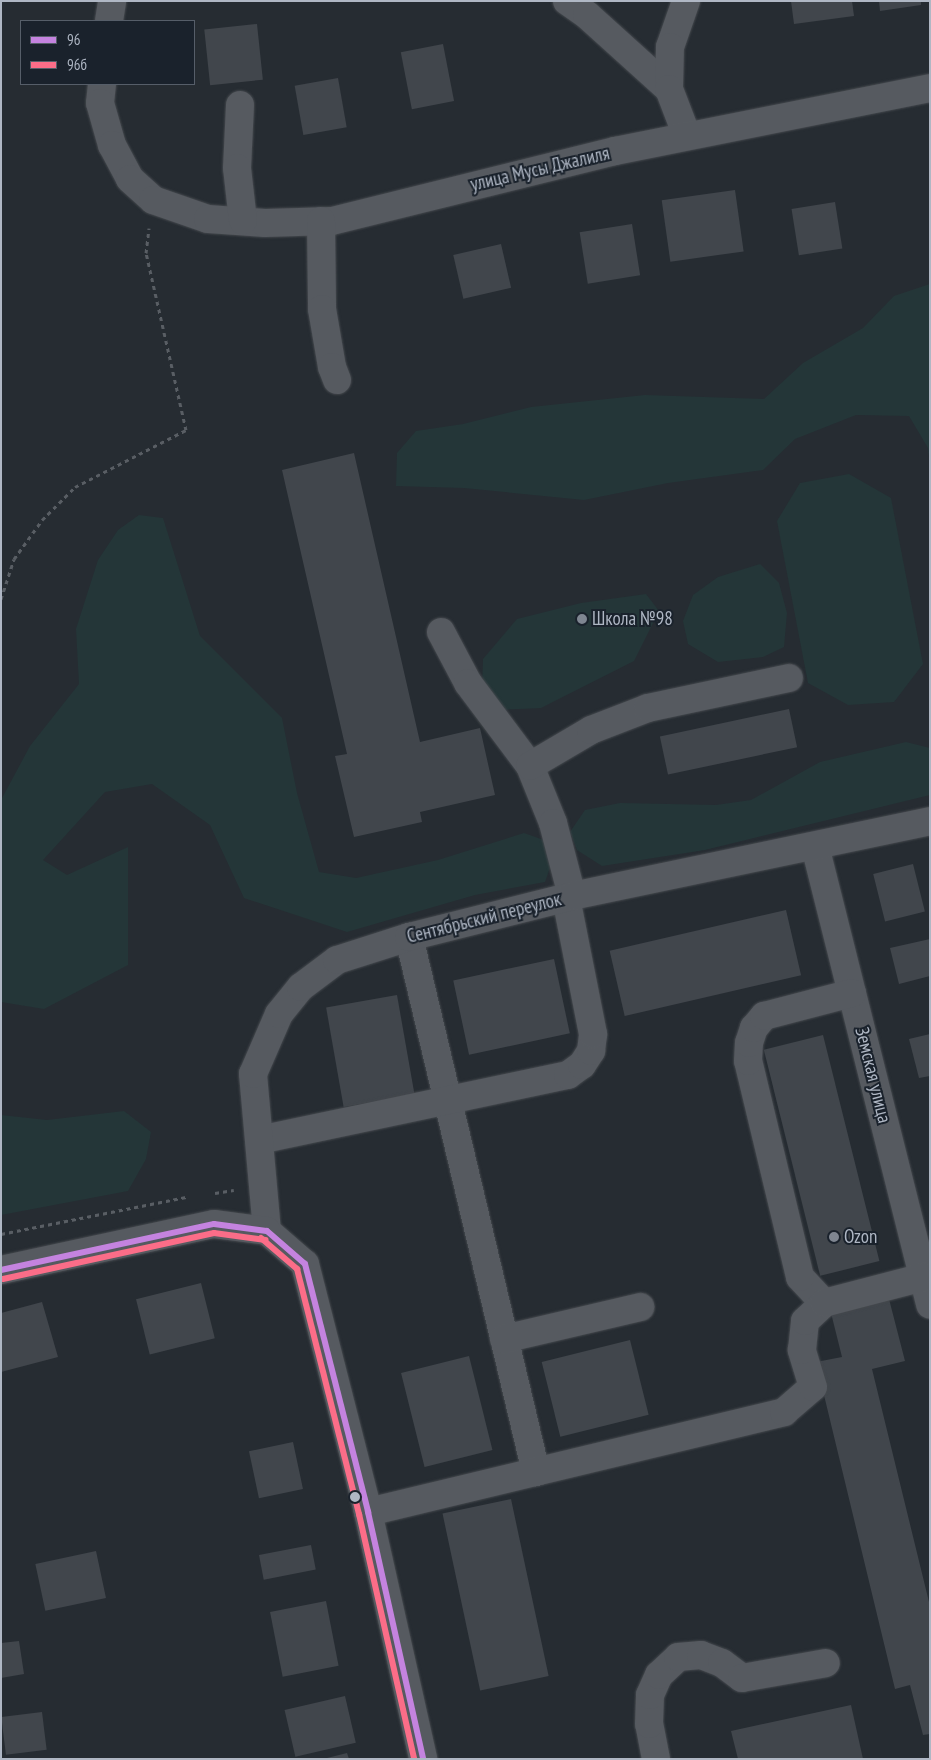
<!DOCTYPE html>
<html>
<head>
<meta charset="utf-8">
<style>
  body { margin:0 }
  #map { position:relative; width:931px; height:1760px; overflow:hidden; background:#262c32; font-family:"PT Sans Narrow",sans-serif }
  div>[style] { position:absolute }
  [style*='--x'] { left:calc(var(--x)*1px); top:calc(var(--y)*1px); width:calc(var(--w)*1px); rotate:calc(var(--a)*1deg) }
  .green>* { inset:0; background:#243638 }
  .building>* { inset:0; background:#41464c; transform-origin:0 0 }
  .path>* { height:3px; margin-top:-1.5px; transform-origin:0; background:repeating-linear-gradient(90deg,#595e64 0 4px,transparent 0 8px) }
  .roads { filter:drop-shadow(0 0 1px #44484d) drop-shadow(0 0 1px #44484d) }
  .minor>* { height:28px; margin:-14px; padding:0 14px; transform-origin:14px; border-radius:14px; background:#565a60 }
  .bus-1>* { height:6px; margin:-3px; padding:0 3px; transform-origin:3px; border-radius:3px; background:#c483df }
  .bus-2>* { height:6px; margin:-3px; padding:0 3px; transform-origin:3px; border-radius:3px; background:#fb6d88 }
  .dots>* { width:14px; height:14px; translate:-50% -50%; box-sizing:border-box; border:2px solid #1a222c; border-radius:50% }
  span { translate:-50% -50%; white-space:nowrap; text-align:center; line-height:1.15; -webkit-text-stroke:4px #1a222c; paint-order:stroke }
  .street-label { font-size:19px; color:#afb7c4 }
  .poi-label { font-size:19px; color:#afb7c4 }
  .left { translate:0 -50%; text-align:left }
  .frame { position:absolute; inset:0; border:2px solid #afb7c4; pointer-events:none }
  .legend { position:absolute; left:20px; top:20px; width:175px; height:65px; box-sizing:border-box; background:#1a222c; border:1px solid #565e69; margin:0; padding:6px 9px; list-style:none; font-size:15px; color:#afb7c4 }
  .legend li { display:flex; align-items:center; gap:10px; height:25px }
  .legend b { width:25px; border:1px solid #565e69 }
</style>
</head>
<body>
<div id="map">
  <div class="green">
    <i style="clip-path:polygon(930px 284px,930px 466px,928px 448px,909px 416px,856px 415px,795px 439px,763px 470px,668px 483px,584px 500px,464px 488px,396px 486px,397px 453px,416px 431px,463px 424px,531px 407px,645px 395px,764px 399px,803px 363px,863px 328px,894px 296px)"></i>
    <i style="clip-path:polygon(849px 474px,891px 498px,923px 664px,894px 702px,848px 705px,808px 683px,777px 521px,800px 483px)"></i>
    <i style="clip-path:polygon(139px 515px,163px 518px,200px 636px,282px 718px,297px 793px,319px 872px,356px 878px,438px 860px,524px 833px,558px 845px,545px 882px,475px 895px,347px 932px,244px 898px,210px 825px,152px 784px,105px 792px,43px 860px,67px 875px,128px 847px,128px 965px,44px 1009px,1px 1002px,1px 800px,30px 746px,79px 684px,76px 629px,98px 560px,118px 530px)"></i>
    <i style="clip-path:polygon(760px 564px,779px 583px,787px 613px,784px 647px,763px 657px,718px 662px,688px 644px,683px 621px,693px 595px,718px 577px)"></i>
    <i style="clip-path:polygon(646px 594px,659px 611px,634px 661px,541px 708px,500px 710px,482px 692px,483px 659px,517px 619px,581px 603px)"></i>
    <i style="clip-path:polygon(906px 742px,930px 748px,930px 795px,705px 850px,602px 866px,577px 850px,570px 832px,585px 810px,620px 803px,716px 805px,751px 800px,820px 762px)"></i>
    <i style="clip-path:polygon(124px 1111px,151px 1132px,146px 1159px,128px 1191px,1px 1215px,1px 1115px,47px 1120px)"></i>
  </div>
  <div class="building">
    <i style="clip-path:polygon(791px 1px,852px 1px,854px 16px,794px 24px)"></i>
    <i style="clip-path:polygon(879px 1px,921px 1px,921px 5px,880px 11px)"></i>
    <i style="left:257px;top:24px;width:56px;height:53px;rotate:84deg"></i>
    <i style="left:443px;top:44px;width:58px;height:43px;rotate:79deg"></i>
    <i style="left:338px;top:78px;width:50px;height:44px;rotate:80deg"></i>
    <i style="left:735px;top:190px;width:62px;height:74px;rotate:82deg"></i>
    <i style="left:835px;top:202px;width:47px;height:44px;rotate:81deg"></i>
    <i style="left:632px;top:224px;width:52px;height:53px;rotate:81deg"></i>
    <i style="left:501px;top:244px;width:45px;height:49px;rotate:77deg"></i>
    <i style="clip-path:polygon(354px 453px,420px 742px,480px 728px,495px 795px,420px 812px,422px 822px,354px 837px,335px 756px,347px 754px,282px 470px)"></i>
    <i style="left:789px;top:709px;width:39px;height:132px;rotate:78deg"></i>
    <i style="left:913px;top:864px;width:49px;height:41px;rotate:76deg"></i>
    <i style="left:786px;top:910px;width:67px;height:181px;rotate:77deg"></i>
    <i style="clip-path:polygon(930px 939px,930px 976px,899px 984px,890px 948px)"></i>
    <i style="left:554px;top:959px;width:76px;height:103px;rotate:78deg"></i>
    <i style="left:397px;top:995px;width:101px;height:72px;rotate:80deg"></i>
    <i style="clip-path:polygon(930px 1034px,930px 1076px,919px 1078px,909px 1039px)"></i>
    <i style="left:823px;top:1035px;width:233px;height:61px;rotate:76deg"></i>
    <i style="left:201px;top:1283px;width:57px;height:67px;rotate:76deg"></i>
    <i style="clip-path:polygon(889px 1299px,905px 1361px,872px 1369px,930px 1606px,930px 1734px,923px 1735px,910px 1685px,895px 1689px,816px 1362px,842px 1357px,831px 1313px)"></i>
    <i style="clip-path:polygon(42px 1302px,58px 1357px,1px 1372px,1px 1313px)"></i>
    <i style="left:630px;top:1340px;width:77px;height:91px;rotate:76deg"></i>
    <i style="left:469px;top:1356px;width:97px;height:70px;rotate:76deg"></i>
    <i style="left:293px;top:1442px;width:48px;height:45px;rotate:78deg"></i>
    <i style="left:511px;top:1499px;width:181px;height:70px;rotate:78deg"></i>
    <i style="left:311px;top:1545px;width:25px;height:53px;rotate:79deg"></i>
    <i style="left:96px;top:1551px;width:48px;height:62px;rotate:78deg"></i>
    <i style="left:326px;top:1601px;width:66px;height:57px;rotate:79deg"></i>
    <i style="clip-path:polygon(19px 1641px,24px 1674px,1px 1678px,1px 1643px)"></i>
    <i style="left:345px;top:1696px;width:48px;height:62px;rotate:77deg"></i>
    <i style="clip-path:polygon(851px 1705px,863px 1759px,738px 1759px,731px 1731px)"></i>
    <i style="left:42px;top:1712px;width:38px;height:41px;rotate:83deg"></i>
    <i style="clip-path:polygon(347px 1753px,349px 1759px,327px 1759px,327px 1758px)"></i>
  </div>
  <div class="path">
    <i style="--x:1;--y:599;--w:42;--a:-72"></i>
    <i style="--x:14;--y:559;--w:48;--a:-54.3"></i>
    <i style="--x:42;--y:520;--w:47;--a:-45"></i>
    <i style="--x:75;--y:487;--w:125;--a:-27.2"></i>
    <i style="--x:186;--y:430;--w:181;--a:-102.7"></i>
    <i style="--x:146;--y:253;--w:25;--a:-83"></i>
    <i style="--x:215;--y:1193;--w:19;--a:-9"></i>
    <i style="--x:1;--y:1234;--w:190;--a:-11.3"></i>
  </div>
  <div class="roads">
    <div class="minor">
      <i style="--x:567;--y:1;--w:24;--a:35"></i>
      <i style="--x:587;--y:15;--w:110;--a:42.1"></i>
      <i style="--x:686;--y:1;--w:49;--a:109.2"></i>
      <i style="--x:670;--y:47;--w:42;--a:91.4"></i>
      <i style="--x:669;--y:89;--w:50;--a:69"></i>
      <i style="--x:109;--y:21;--w:20;--a:-81"></i>
      <i style="--x:102;--y:84;--w:19;--a:96"></i>
      <i style="--x:100;--y:103;--w:44;--a:74.1"></i>
      <i style="--x:112;--y:145;--w:38;--a:62"></i>
      <i style="--x:130;--y:179;--w:31;--a:42"></i>
      <i style="--x:153;--y:200;--w:58;--a:19.1"></i>
      <i style="--x:208;--y:219;--w:57;--a:4"></i>
      <i style="--x:265;--y:223;--w:67;--a:-1.7"></i>
      <i style="--x:332;--y:221;--w:292;--a:-13.9"></i>
      <i style="--x:615;--y:151;--w:321;--a:-11.3"></i>
      <i style="--x:240;--y:105;--w:63;--a:92.7"></i>
      <i style="--x:237;--y:168;--w:53;--a:83.5"></i>
      <i style="--x:321;--y:221;--w:88;--a:89.3"></i>
      <i style="--x:322;--y:309;--w:59;--a:80.2"></i>
      <i style="--x:332;--y:367;--w:14;--a:69"></i>
      <i style="--x:441;--y:632;--w:58;--a:62.1"></i>
      <i style="--x:468;--y:683;--w:104;--a:53.2"></i>
      <i style="--x:530;--y:766;--w:61;--a:68"></i>
      <i style="--x:553;--y:823;--w:75;--a:75.4"></i>
      <i style="--x:530;--y:766;--w:71;--a:-30.5"></i>
      <i style="--x:591;--y:730;--w:61;--a:-21.1"></i>
      <i style="--x:648;--y:708;--w:144;--a:-12"></i>
      <i style="--x:815;--y:846;--w:473;--a:75.9"></i>
      <i style="--x:409;--y:937;--w:550;--a:76.65"></i>
      <i style="--x:259;--y:1140;--w:316;--a:-11.9"></i>
      <i style="--x:568;--y:1075;--w:17;--a:-36"></i>
      <i style="--x:582;--y:1065;--w:17;--a:-57"></i>
      <i style="--x:591;--y:1051;--w:17;--a:-83"></i>
      <i style="--x:593;--y:1034;--w:139;--a:-101.2"></i>
      <i style="--x:267;--y:1231;--w:158;--a:-95.1"></i>
      <i style="--x:253;--y:1074;--w:65;--a:-66.6"></i>
      <i style="--x:279;--y:1014;--w:35;--a:-51"></i>
      <i style="--x:301;--y:987;--w:45;--a:-36.9"></i>
      <i style="--x:337;--y:960;--w:76;--a:-17.7"></i>
      <i style="--x:409;--y:937;--w:168;--a:-14.1"></i>
      <i style="--x:572;--y:896;--w:366;--a:-11.8"></i>
      <i style="--x:267;--y:1231;--w:50;--a:41"></i>
      <i style="--x:305;--y:1264;--w:256;--a:75.7"></i>
      <i style="--x:368;--y:1512;--w:253;--a:77.4"></i>
      <i style="--x:1;--y:1270;--w:218;--a:-12.2"></i>
      <i style="--x:214;--y:1224;--w:53;--a:7.5"></i>
      <i style="--x:824;--y:1303;--w:35;--a:-133"></i>
      <i style="--x:800;--y:1277;--w:222;--a:-103.5"></i>
      <i style="--x:748;--y:1061;--w:18;--a:-87"></i>
      <i style="--x:749;--y:1043;--w:16;--a:-72"></i>
      <i style="--x:754;--y:1028;--w:16;--a:-50"></i>
      <i style="--x:764;--y:1016;--w:91;--a:-14.6"></i>
      <i style="--x:504;--y:1339;--w:140;--a:-13.2"></i>
      <i style="--x:368;--y:1512;--w:428;--a:-13.5"></i>
      <i style="--x:784;--y:1412;--w:38;--a:-41"></i>
      <i style="--x:813;--y:1387;--w:39;--a:-107"></i>
      <i style="--x:802;--y:1350;--w:29;--a:-84"></i>
      <i style="--x:805;--y:1321;--w:26;--a:-43"></i>
      <i style="--x:824;--y:1303;--w:103;--a:-14.6"></i>
      <i style="--x:656;--y:1759;--w:36;--a:-101"></i>
      <i style="--x:649;--y:1724;--w:29;--a:-88"></i>
      <i style="--x:650;--y:1695;--w:22;--a:-66"></i>
      <i style="--x:659;--y:1675;--w:26;--a:-43"></i>
      <i style="--x:678;--y:1657;--w:23;--a:-5"></i>
      <i style="--x:701;--y:1655;--w:22;--a:21"></i>
      <i style="--x:722;--y:1663;--w:25;--a:37"></i>
      <i style="--x:742;--y:1678;--w:85;--a:-10.1"></i>
    </div>
  </div>
  <div class="bus-1">
    <i style="--x:267;--y:1231;--w:50;--a:41"></i>
    <i style="--x:305;--y:1264;--w:256;--a:75.7"></i>
    <i style="--x:368;--y:1512;--w:253;--a:77.4"></i>
    <i style="--x:1;--y:1270;--w:218;--a:-12.2"></i>
    <i style="--x:214;--y:1224;--w:53;--a:7.5"></i>
  </div>
  <div class="bus-2">
    <i style="--x:261;--y:1238;--w:48;--a:40.7"></i>
    <i style="--x:297;--y:1269;--w:253;--a:75.8"></i>
    <i style="--x:359;--y:1514;--w:251;--a:77.3"></i>
    <i style="--x:3;--y:1279;--w:216;--a:-12.3"></i>
    <i style="--x:214;--y:1233;--w:52;--a:7.7"></i>
  </div>
  <div class="dots">
    <i style="left:582px;top:619px;background:#7f8691"></i>
    <i style="left:834px;top:1237px;background:#7f8691"></i>
    <i style="left:355px;top:1497px;background:#afb7c4"></i>
  </div>
  <div class="street-label">
    <span style="left:540px;top:169px;rotate:-13deg">улица Мусы Джалиля</span>
    <span style="left:484px;top:918px;rotate:-14deg">Сентябрьский переулок</span>
    <span style="left:873px;top:1075px;rotate:76deg">Земская улица</span>
  </div>
  <div class="poi-label">
    <span class="left" style="left:592px;top:619px">Школа №98</span>
    <span class="left" style="left:844px;top:1237px">Ozon</span>
  </div>
  <div class="frame"></div>
  <ul class="legend">
  <li><b style="height:6px;background:#c483df"></b>96</li>
  <li><b style="height:6px;background:#fb6d88"></b>96б</li>
  </ul>
</div>
</body>
</html>
